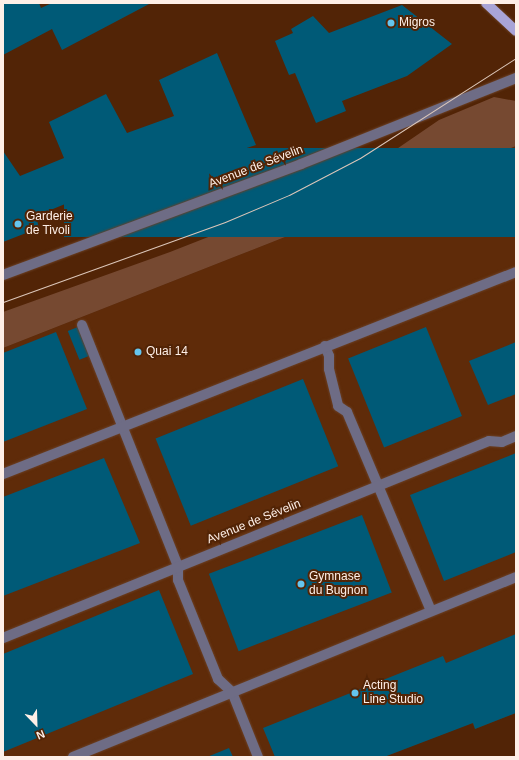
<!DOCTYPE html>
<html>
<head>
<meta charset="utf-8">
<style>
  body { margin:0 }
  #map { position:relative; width:519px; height:760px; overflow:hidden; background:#522406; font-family:Arial,sans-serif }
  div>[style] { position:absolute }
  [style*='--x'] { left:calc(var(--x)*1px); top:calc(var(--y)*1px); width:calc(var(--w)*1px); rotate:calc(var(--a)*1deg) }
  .built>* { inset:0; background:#5f2b09 }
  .green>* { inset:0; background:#764931 }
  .building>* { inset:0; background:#005a77; transform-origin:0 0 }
  .roads { filter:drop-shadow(0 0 1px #6a4026) drop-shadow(0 0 1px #6a4026) }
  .minor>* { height:10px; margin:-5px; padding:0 5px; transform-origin:5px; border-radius:5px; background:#6e6c85 }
  .major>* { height:10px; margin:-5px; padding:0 5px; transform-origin:5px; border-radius:5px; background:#a9a4d7 }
  .tram>* { height:1px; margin:-0.5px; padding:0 0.5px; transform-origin:0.5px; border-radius:0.5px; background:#dcc7ba }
  .dots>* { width:11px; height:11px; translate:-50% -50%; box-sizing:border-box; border:2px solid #522406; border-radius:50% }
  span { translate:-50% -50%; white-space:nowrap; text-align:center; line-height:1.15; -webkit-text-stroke:4px #522406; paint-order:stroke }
  .poi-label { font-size:12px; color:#feefe7 }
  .left { translate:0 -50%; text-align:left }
  .street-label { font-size:12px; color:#feefe7 }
  .frame { position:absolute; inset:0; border:4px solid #feefe7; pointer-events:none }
  .north { position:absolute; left:16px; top:704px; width:40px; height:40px; -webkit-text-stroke:3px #522406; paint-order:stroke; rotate:157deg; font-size:11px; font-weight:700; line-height:16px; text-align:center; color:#feefe7 }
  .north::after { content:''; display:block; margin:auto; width:14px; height:18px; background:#feefe7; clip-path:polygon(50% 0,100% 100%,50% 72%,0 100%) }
</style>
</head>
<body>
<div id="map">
  <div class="built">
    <i style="clip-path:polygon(516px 146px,516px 713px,475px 729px,472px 723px,384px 757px,3px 757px,3px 348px)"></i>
  </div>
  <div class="green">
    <i style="clip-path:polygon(494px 97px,516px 101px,516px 146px,3px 348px,3px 312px,170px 252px,290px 205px,385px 157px,439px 120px)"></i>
  </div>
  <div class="building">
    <i style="clip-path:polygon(5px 3px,39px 3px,41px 8px,52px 3px,151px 3px,62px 50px,52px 29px,3px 55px,3px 4px)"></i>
    <i style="clip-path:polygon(402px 5px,452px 44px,407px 76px,342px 101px,346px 111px,316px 123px,295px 73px,289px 75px,275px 41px,293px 33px,291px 29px,313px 16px,329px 33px)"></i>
    <i style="clip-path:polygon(217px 53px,256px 145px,197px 164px,192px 153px,143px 173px,149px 185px,86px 208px,82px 197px,36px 216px,39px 228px,3px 242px,3px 151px,20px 176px,64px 158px,49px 122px,106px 94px,127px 133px,174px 116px,159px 80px)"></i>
    <i style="left:516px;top:148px;width:89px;height:452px;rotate:90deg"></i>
    <i style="left:78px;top:327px;width:31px;height:11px;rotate:68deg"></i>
    <i style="left:426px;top:327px;width:96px;height:84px;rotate:68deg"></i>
    <i style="clip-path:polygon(56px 332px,87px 409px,3px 442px,3px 353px)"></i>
    <i style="clip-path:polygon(516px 342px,516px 394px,488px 405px,469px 361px)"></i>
    <i style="left:303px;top:379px;width:94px;height:159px;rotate:68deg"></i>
    <i style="clip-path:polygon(516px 453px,516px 552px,444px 581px,410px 495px)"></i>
    <i style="clip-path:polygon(104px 458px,140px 543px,3px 596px,3px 497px)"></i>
    <i style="left:362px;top:515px;width:83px;height:164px;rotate:69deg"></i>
    <i style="clip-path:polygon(159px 590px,193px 674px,3px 752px,3px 654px)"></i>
    <i style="clip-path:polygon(516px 634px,516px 713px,475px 729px,473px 723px,384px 757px,275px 757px,263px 728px,443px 656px,446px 663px)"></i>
    <i style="clip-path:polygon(229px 748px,233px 757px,207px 757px)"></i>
  </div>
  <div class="roads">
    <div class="minor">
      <i style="--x:3;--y:275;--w:318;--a:-20.4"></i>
      <i style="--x:301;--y:164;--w:232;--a:-21.8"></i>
      <i style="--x:82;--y:325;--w:259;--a:68.3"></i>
      <i style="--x:178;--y:566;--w:14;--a:90"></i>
      <i style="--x:178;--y:580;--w:107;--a:68"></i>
      <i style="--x:218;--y:679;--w:19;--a:43"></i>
      <i style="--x:232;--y:692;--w:70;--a:68.2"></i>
      <i style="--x:325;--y:346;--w:11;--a:68"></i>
      <i style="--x:329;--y:356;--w:13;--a:90"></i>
      <i style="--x:329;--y:369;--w:38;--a:76"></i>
      <i style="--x:338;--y:406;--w:11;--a:34"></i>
      <i style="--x:347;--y:412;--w:216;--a:67.1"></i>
      <i style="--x:3;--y:474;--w:551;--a:-21.49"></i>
      <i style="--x:3;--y:638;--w:524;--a:-22.07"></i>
      <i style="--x:489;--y:441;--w:13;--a:4"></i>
      <i style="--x:502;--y:442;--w:15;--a:-23"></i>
      <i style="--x:73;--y:757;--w:478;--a:-22.1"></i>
    </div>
    <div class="major">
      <i style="--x:486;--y:3;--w:41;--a:43"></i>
    </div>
  </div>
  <div class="tram">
    <i style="--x:3;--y:302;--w:236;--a:-19.8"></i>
    <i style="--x:225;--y:222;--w:69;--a:-22.9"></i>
    <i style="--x:289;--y:195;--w:80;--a:-27.5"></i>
    <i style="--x:360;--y:158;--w:185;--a:-32.7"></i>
  </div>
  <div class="dots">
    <i style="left:391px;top:23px;background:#65c5ee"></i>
    <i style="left:18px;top:224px;background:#65c5ee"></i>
    <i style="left:138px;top:352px;background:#65c5ee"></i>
    <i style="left:301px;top:584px;background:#65c5ee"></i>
    <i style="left:355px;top:693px;background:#65c5ee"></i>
  </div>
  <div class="poi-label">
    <span class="left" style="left:399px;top:23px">Migros</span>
    <span class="left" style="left:26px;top:224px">Garderie<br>de Tivoli</span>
    <span class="left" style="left:146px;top:352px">Quai 14</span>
    <span class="left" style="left:309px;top:584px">Gymnase<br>du Bugnon</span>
    <span class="left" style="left:363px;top:693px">Acting<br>Line Studio</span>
  </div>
  <div class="street-label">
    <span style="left:256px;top:167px;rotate:-21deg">Avenue de Sévelin</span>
    <span style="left:254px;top:522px;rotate:-22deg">Avenue de Sévelin</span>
  </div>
  <div class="frame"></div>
  <div class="north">N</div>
</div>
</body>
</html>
